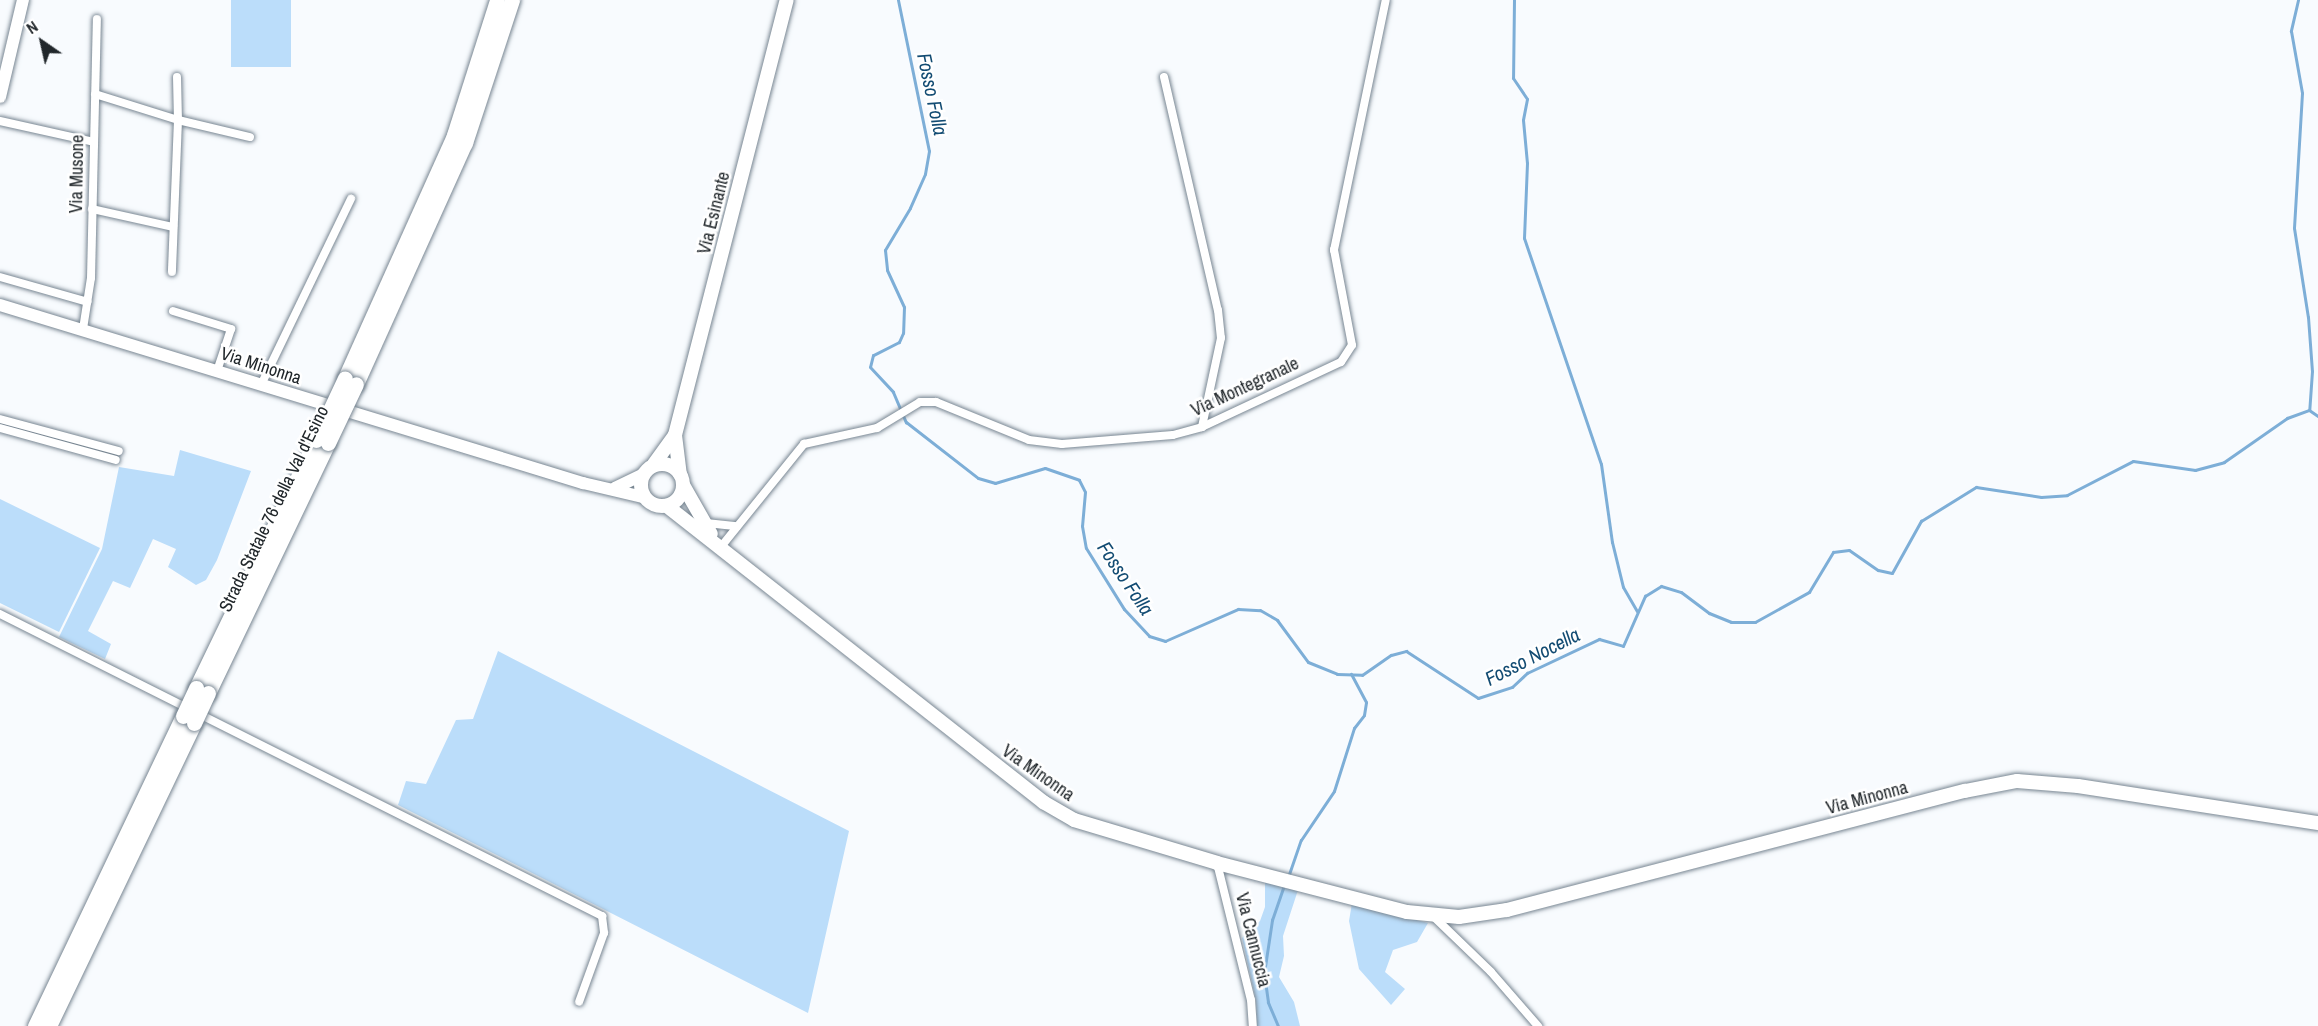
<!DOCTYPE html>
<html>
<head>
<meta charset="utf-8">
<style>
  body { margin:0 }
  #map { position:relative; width:2318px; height:1026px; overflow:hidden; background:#f8fbfe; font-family:"Archivo Narrow",sans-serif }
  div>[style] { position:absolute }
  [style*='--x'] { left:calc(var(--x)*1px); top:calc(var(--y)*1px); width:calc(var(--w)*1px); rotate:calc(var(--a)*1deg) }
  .green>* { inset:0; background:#bbddfa; transform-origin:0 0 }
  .stream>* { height:3px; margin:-1.5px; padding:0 1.5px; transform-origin:1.5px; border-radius:1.5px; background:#7daed7 }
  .roads { filter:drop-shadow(0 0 2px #788692) drop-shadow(0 0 2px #788692) }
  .street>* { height:8px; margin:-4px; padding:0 4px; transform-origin:4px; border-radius:4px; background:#fff }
  .secondary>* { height:12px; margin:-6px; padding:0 6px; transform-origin:6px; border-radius:6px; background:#fff }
  .primary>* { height:14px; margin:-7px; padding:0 7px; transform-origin:7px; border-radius:7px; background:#fff }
  .primary>.ring { margin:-7px; padding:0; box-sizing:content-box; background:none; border:14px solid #fff; border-radius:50% }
  .highway>* { height:15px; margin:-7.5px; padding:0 7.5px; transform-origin:7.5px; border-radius:7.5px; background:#fff }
  .bridges { filter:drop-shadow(0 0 2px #788692) drop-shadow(0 0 2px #788692) }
  .highway-bridge>* { height:15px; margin:-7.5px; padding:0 7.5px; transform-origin:7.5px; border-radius:7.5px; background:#fff }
  span { translate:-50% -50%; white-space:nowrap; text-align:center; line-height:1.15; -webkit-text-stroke:5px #fff; paint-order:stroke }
  .street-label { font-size:18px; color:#21272b }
  .water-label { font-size:20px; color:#134c73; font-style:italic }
  .north { position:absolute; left:12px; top:12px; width:60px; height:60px; -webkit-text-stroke:4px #fff; paint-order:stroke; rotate:326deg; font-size:16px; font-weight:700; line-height:24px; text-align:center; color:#21272b }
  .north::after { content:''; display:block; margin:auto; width:21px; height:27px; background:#21272b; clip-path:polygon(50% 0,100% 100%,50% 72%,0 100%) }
</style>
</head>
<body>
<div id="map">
  <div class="green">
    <i style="left:231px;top:0;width:60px;height:67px"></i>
    <i style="clip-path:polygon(180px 450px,251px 471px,217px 560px,206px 580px,196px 585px,168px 567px,176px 549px,153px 539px,130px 588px,113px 581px,88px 631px,111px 644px,105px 659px,59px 637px,102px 549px,119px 467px,174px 476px)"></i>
    <i style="clip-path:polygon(0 499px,100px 548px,59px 632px,0 603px)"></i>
    <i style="clip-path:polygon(498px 651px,849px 831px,808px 1013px,398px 805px,406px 781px,426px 784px,456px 720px,473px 719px)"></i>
    <i style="clip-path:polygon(1265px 880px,1298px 890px,1283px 936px,1284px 956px,1279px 977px,1294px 1002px,1300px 1026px,1257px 1026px,1256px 1001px,1242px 938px,1260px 921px,1265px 907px)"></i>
    <i style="clip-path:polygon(1352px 903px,1428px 923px,1417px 942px,1393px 950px,1385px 972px,1405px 989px,1391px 1005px,1359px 969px,1349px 921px)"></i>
  </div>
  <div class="stream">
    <i style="--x:898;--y:0;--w:154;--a:78.4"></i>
    <i style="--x:929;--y:151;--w:23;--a:100"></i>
    <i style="--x:925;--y:174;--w:37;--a:114"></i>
    <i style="--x:910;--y:208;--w:49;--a:120.8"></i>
    <i style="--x:885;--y:250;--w:20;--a:84"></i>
    <i style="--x:887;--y:270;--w:41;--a:65.3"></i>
    <i style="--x:904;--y:307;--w:26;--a:92"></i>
    <i style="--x:903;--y:333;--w:10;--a:114"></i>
    <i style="--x:899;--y:342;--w:29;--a:153"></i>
    <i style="--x:873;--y:355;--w:12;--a:104"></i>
    <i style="--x:870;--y:367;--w:34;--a:47"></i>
    <i style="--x:893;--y:392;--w:33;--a:67"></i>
    <i style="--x:906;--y:422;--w:91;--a:37.9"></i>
    <i style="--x:978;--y:478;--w:18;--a:16"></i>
    <i style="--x:995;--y:483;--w:52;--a:-16.7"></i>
    <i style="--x:1045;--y:468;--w:36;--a:19"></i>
    <i style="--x:1079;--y:480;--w:13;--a:63"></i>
    <i style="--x:1085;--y:492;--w:34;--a:95"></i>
    <i style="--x:1082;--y:526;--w:22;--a:80"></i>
    <i style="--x:1086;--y:548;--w:72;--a:58.1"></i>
    <i style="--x:1124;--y:609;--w:37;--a:47"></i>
    <i style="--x:1149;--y:636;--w:17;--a:17"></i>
    <i style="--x:1165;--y:641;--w:80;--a:-23.7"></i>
    <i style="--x:1238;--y:609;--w:22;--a:3"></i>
    <i style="--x:1260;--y:610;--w:20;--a:30"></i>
    <i style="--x:1277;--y:620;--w:52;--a:53.6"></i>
    <i style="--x:1308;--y:662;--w:31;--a:22"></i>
    <i style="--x:1337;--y:674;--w:25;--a:2"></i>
    <i style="--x:1362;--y:675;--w:35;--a:-35"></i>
    <i style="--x:1391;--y:655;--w:16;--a:-15"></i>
    <i style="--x:1406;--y:651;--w:86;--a:33.1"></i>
    <i style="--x:1478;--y:698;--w:36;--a:-18"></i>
    <i style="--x:1512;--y:687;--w:21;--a:-43"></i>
    <i style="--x:1527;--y:673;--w:80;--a:-25.3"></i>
    <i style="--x:1599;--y:639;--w:25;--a:16"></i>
    <i style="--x:1623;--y:646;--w:55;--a:-66.3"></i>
    <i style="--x:1645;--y:596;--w:19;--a:-32"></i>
    <i style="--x:1661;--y:586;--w:21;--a:17"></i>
    <i style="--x:1681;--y:592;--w:35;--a:37"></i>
    <i style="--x:1709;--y:613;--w:24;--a:22"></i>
    <i style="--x:1731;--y:622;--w:24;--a:0"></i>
    <i style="--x:1755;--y:622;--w:62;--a:-29.1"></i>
    <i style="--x:1809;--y:592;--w:47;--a:-59"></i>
    <i style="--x:1833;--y:552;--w:16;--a:-7"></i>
    <i style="--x:1849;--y:550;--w:35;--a:35"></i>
    <i style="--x:1878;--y:570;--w:14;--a:12"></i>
    <i style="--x:1892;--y:573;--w:60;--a:-60.9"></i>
    <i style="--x:1921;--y:521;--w:65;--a:-31.7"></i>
    <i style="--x:1976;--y:487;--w:66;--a:8.7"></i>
    <i style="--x:2041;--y:497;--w:26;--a:-4"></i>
    <i style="--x:2067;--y:495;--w:74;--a:-27.3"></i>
    <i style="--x:2133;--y:461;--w:63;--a:8.3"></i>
    <i style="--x:2195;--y:470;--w:30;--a:-15"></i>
    <i style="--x:2224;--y:462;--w:77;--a:-34.9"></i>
    <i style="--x:2287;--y:418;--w:23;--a:-20"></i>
    <i style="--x:2309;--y:410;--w:11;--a:34"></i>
    <i style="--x:1514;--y:0;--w:78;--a:90.7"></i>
    <i style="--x:1513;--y:78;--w:25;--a:56"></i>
    <i style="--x:1527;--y:99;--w:21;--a:101"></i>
    <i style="--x:1523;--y:120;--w:43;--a:84.7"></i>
    <i style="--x:1527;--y:163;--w:75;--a:92.3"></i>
    <i style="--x:1524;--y:238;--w:239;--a:71.2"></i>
    <i style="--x:1601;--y:464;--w:79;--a:82"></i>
    <i style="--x:1612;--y:542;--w:46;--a:76.3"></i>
    <i style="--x:1623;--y:587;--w:28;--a:60"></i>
    <i style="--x:2298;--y:0;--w:32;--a:103"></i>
    <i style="--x:2291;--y:31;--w:63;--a:79.9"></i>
    <i style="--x:2302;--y:93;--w:135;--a:93.4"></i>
    <i style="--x:2294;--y:228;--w:90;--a:81.1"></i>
    <i style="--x:2308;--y:317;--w:54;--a:85.8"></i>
    <i style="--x:2312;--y:371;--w:39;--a:94"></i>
    <i style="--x:1288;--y:877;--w:39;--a:-71"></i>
    <i style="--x:1301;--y:840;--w:59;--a:-56"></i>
    <i style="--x:1334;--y:791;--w:66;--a:-72.4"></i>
    <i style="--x:1354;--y:728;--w:16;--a:-52"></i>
    <i style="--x:1364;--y:715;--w:13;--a:-81"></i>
    <i style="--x:1366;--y:702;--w:32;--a:-118"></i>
    <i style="--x:1278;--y:1026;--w:26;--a:-113"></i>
    <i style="--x:1268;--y:1002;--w:29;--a:-98"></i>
    <i style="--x:1264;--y:973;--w:54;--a:-81.4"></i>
    <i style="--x:1272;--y:920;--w:37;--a:-71"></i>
  </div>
  <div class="roads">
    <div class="street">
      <i style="--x:177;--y:77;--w:43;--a:88.7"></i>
      <i style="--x:178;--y:120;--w:74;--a:13.3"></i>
      <i style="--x:1164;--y:77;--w:239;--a:77"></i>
      <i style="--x:1218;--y:310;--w:28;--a:84"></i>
      <i style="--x:1221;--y:338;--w:91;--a:102.1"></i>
      <i style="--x:95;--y:94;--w:87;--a:17.4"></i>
      <i style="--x:178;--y:120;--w:152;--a:92.3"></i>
      <i style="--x:0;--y:121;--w:96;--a:12.6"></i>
      <i style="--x:92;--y:209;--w:83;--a:12.5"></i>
      <i style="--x:0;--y:277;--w:91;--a:15.9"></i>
      <i style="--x:173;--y:311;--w:61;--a:17.2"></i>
      <i style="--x:231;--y:329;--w:44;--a:108.4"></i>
      <i style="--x:83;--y:329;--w:52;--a:-81.1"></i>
      <i style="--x:91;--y:278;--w:259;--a:-88.7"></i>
      <i style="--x:261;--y:385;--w:207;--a:-64.2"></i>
      <i style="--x:0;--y:419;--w:123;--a:15.1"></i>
      <i style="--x:0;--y:428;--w:120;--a:15.4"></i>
      <i style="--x:706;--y:523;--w:31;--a:6"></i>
      <i style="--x:720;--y:548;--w:134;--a:-51.1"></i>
      <i style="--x:804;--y:444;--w:75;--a:-12.4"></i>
      <i style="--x:877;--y:428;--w:50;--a:-31.2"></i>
      <i style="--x:920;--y:402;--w:16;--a:0"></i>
      <i style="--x:936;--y:402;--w:100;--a:22.2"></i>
      <i style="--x:1029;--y:440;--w:33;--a:7"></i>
      <i style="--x:1062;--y:444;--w:111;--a:-4.6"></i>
      <i style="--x:1173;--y:435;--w:30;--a:-15"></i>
      <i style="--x:1202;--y:427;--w:153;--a:-25.1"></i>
      <i style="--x:1341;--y:362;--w:20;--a:-57"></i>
      <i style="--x:1352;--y:345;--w:97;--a:-100.7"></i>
      <i style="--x:1334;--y:250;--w:255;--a:-78.3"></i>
      <i style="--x:0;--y:614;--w:674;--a:26.64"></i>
      <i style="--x:602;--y:916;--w:17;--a:83"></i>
      <i style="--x:604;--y:933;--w:73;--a:109.9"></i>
      <i style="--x:1217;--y:863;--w:141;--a:76.1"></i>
      <i style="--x:1251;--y:1000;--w:26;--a:86"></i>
      <i style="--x:1432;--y:915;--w:82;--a:44"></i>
      <i style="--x:1491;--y:972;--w:72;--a:49"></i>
    </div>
    <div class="secondary">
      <i style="--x:0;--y:97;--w:100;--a:-76.7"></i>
      <i style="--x:0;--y:305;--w:610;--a:16.98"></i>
      <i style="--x:583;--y:483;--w:62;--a:13.1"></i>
      <i style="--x:615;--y:488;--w:30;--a:-26"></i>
    </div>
    <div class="primary">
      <i style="--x:675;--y:435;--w:39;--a:83"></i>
      <i class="ring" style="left:641px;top:464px;width:28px;height:28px"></i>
      <i style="--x:654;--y:464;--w:36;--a:-54"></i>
      <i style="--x:675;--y:435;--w:449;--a:-75.6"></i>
      <i style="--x:683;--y:485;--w:56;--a:60.3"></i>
      <i style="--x:667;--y:506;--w:479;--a:38.2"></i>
      <i style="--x:1043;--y:802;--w:36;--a:30"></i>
      <i style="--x:1074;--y:820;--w:149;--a:16.7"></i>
      <i style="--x:1217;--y:863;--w:196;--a:14.5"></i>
      <i style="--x:1407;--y:912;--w:52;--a:5.5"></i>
      <i style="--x:1459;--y:917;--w:49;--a:-8.3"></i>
      <i style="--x:1507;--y:910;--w:473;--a:-14.6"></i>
      <i style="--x:1965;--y:791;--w:53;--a:-10.9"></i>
      <i style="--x:2017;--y:781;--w:61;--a:4.7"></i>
      <i style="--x:2078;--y:786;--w:243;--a:8.8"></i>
    </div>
    <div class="highway">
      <i style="--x:345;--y:378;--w:266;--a:-65.8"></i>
      <i style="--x:454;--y:135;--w:142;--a:-72.3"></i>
      <i style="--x:356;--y:384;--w:265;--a:-65.7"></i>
      <i style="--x:465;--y:143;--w:151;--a:-71.8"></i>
      <i style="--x:196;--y:688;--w:276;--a:-64.2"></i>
      <i style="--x:208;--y:693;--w:277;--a:-64.4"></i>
      <i style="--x:35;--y:1026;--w:344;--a:-64.5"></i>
      <i style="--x:49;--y:1026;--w:336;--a:-64.4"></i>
    </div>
  </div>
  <div class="bridges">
    <div class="highway-bridge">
      <i style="--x:316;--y:440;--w:68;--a:-64.9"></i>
      <i style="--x:328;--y:443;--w:65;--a:-64.6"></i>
      <i style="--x:183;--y:716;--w:31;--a:-65"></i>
      <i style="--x:194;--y:723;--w:33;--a:-65"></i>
    </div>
  </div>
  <div class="street-label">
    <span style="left:77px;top:174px;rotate:-89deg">Via Musone</span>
    <span style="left:714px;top:213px;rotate:-76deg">Via Esinante</span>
    <span style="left:261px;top:366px;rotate:18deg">Via Minonna</span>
    <span style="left:1245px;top:387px;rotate:-25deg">Via Montegranale</span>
    <span style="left:274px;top:509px;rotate:-64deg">Strada Statale 76 della Val d'Esino</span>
    <span style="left:1038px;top:773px;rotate:35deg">Via Minonna</span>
    <span style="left:1867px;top:798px;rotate:-15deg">Via Minonna</span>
    <span style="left:1253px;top:940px;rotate:76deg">Via Cannuccia</span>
  </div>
  <div class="water-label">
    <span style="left:933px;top:94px;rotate:78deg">Fosso Folla</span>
    <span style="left:1126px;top:578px;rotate:56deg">Fosso Folla</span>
    <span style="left:1532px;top:656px;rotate:-27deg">Fosso Nocella</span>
  </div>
  <div class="north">N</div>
</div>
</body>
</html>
